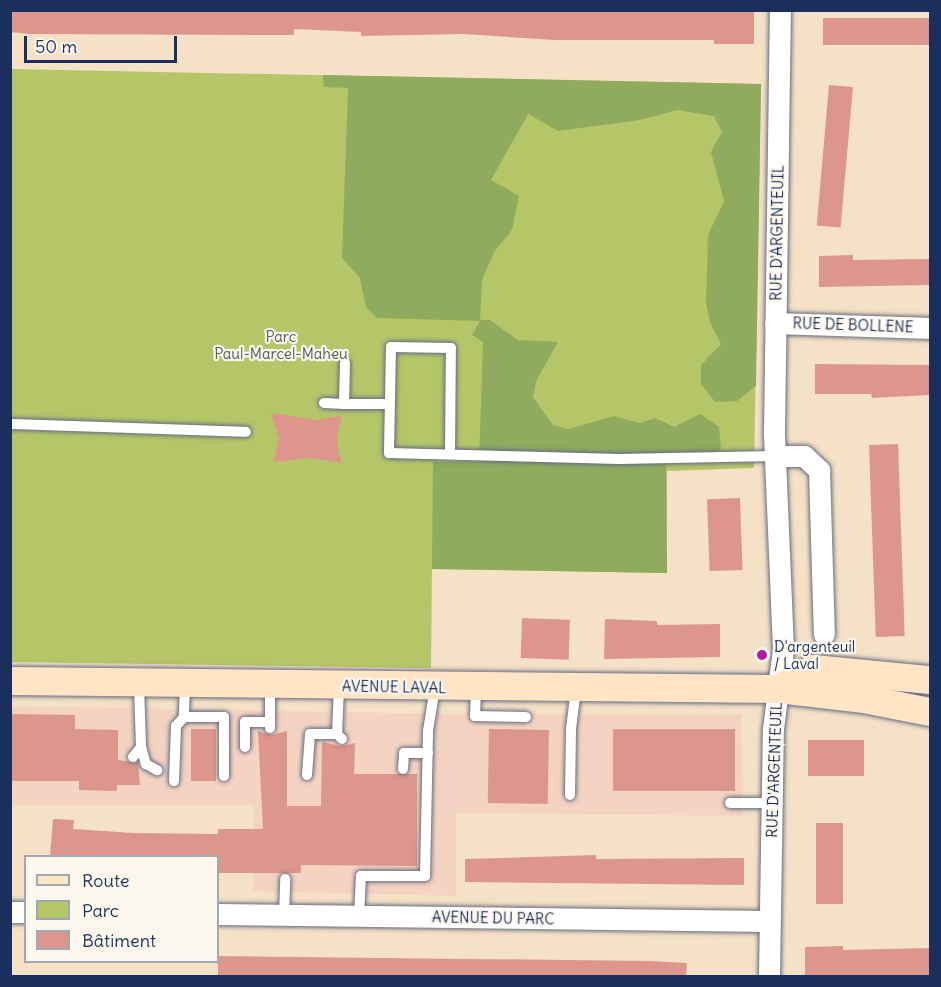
<!DOCTYPE html>
<html>
<head>
<meta charset="utf-8">
<style>
  body { margin:0 }
  #map { position:relative; width:941px; height:987px; overflow:hidden; background:#f4e1c6; font-family:Delius,sans-serif }
  div>[style] { position:absolute }
  [style*='--x'] { left:calc(var(--x)*1px); top:calc(var(--y)*1px); width:calc(var(--w)*1px); rotate:calc(var(--a)*1deg) }
  .built>* { inset:0; background:#f5d3c2 }
  .green>* { inset:0; background:#b5c669 }
  .forest>* { inset:0; background:#90ab5d }
  .building>* { inset:0; background:#dd968b; transform-origin:0 0 }
  .roads { filter:drop-shadow(0 0 2px #676d82) drop-shadow(0 0 2px #676d82) }
  .lane>* { height:10px; margin:-5px; padding:0 5px; transform-origin:5px; border-radius:5px; background:#fff }
  .street>* { height:21px; margin:-10.5px; padding:0 10.5px; transform-origin:10.5px; border-radius:10.5px; background:#fff }
  .secondary>* { height:28px; margin:-14px; padding:0 14px; transform-origin:14px; border-radius:14px; background:#ffe4c6 }
  .dots>* { width:16px; height:16px; translate:-50% -50%; box-sizing:border-box; border:3px solid #fbf7ec; border-radius:50% }
  span { translate:-50% -50%; white-space:nowrap; text-align:center; line-height:1.15; -webkit-text-stroke:4.5px #fbf7ec; paint-order:stroke }
  .street-label { font-size:15px; color:#1b2f5e }
  .park-label { font-size:15px; color:#495c61 }
  .poi-label { font-size:15px; color:#1b2f5e }
  .left { translate:0 -50%; text-align:left }
  .frame { position:absolute; inset:0; border:12px solid #1b2f5e; pointer-events:none }
  .legend { position:absolute; left:24px; top:855px; width:195px; height:108px; box-sizing:border-box; background:#fbf7ec; border:2px solid #a1a7b3; margin:0; padding:8px 10px; list-style:none; font-size:18px; color:#1b2f5e }
  .legend li { display:flex; align-items:center; gap:12px; height:30px }
  .legend b { width:30px; border:2px solid #a1a7b3 }
  .scale { position:absolute; left:24px; top:36px; width:153px; height:27px; box-sizing:border-box; border:3px solid #1b2f5e; border-top:0; padding-left:8px; font-size:18px; line-height:21px; white-space:nowrap; color:#1b2f5e; -webkit-text-stroke:4px #fbf7ec; paint-order:stroke }
</style>
</head>
<body>
<div id="map">
  <div class="built">
    <i style="clip-path:polygon(11px 706px,452px 714px,741px 714px,743px 816px,456px 813px,456px 896px,253px 891px,254px 805px,11px 805px)"></i>
  </div>
  <div class="green">
    <i style="clip-path:polygon(11px 69px,761px 84px,754px 468px,667px 471px,667px 573px,432px 569px,431px 668px,11px 662px)"></i>
  </div>
  <div class="forest">
    <i style="clip-path:polygon(323px 75px,761px 84px,756px 386px,737px 401px,715px 402px,701px 384px,701px 365px,721px 344px,710px 323px,706px 303px,708px 235px,724px 201px,711px 152px,722px 132px,714px 116px,677px 110px,640px 120px,558px 131px,528px 114px,491px 180px,519px 196px,512px 230px,494px 252px,482px 280px,480px 320px,490px 320px,518px 340px,558px 342px,536px 381px,533px 397px,553px 425px,568px 429px,614px 416px,640px 423px,655px 418px,674px 427px,700px 414px,719px 427px,721px 449px,714px 453px,666px 452px,667px 573px,432px 569px,433px 462px,479px 462px,483px 342px,472px 335px,480px 321px,377px 318px,366px 308px,360px 278px,342px 258px,348px 88px,324px 87px)"></i>
  </div>
  <div class="building">
    <i style="clip-path:polygon(10px 10px,754px 12px,754px 44px,714px 44px,714px 40px,555px 40px,464px 34px,361px 36px,361px 32px,294px 29px,294px 35px,262px 35px,30px 34px,10px 32px)"></i>
    <i style="left:930px;top:18px;width:27px;height:107px;rotate:90deg"></i>
    <i style="left:829px;top:85px;width:24px;height:141px;rotate:5deg"></i>
    <i style="clip-path:polygon(853px 255px,853px 260px,930px 259px,930px 285px,819px 287px,819px 256px)"></i>
    <i style="clip-path:polygon(815px 364px,930px 365px,930px 395px,872px 398px,871px 394px,815px 394px)"></i>
    <i style="clip-path:polygon(271px 413px,317px 420px,342px 415px,337px 439px,341px 463px,309px 458px,273px 462px,279px 439px)"></i>
    <i style="left:898px;top:444px;width:192px;height:29px;rotate:88deg"></i>
    <i style="left:740px;top:498px;width:72px;height:33px;rotate:88deg"></i>
    <i style="left:522px;top:618px;width:48px;height:40px;rotate:2deg"></i>
    <i style="clip-path:polygon(605px 619px,657px 621px,657px 625px,720px 624px,720px 657px,604px 659px)"></i>
    <i style="clip-path:polygon(10px 714px,75px 715px,75px 729px,118px 730px,118px 760px,138px 763px,140px 785px,117px 785px,117px 791px,79px 790px,79px 781px,10px 781px)"></i>
    <i style="left:191px;top:729px;width:25px;height:52px"></i>
    <i style="left:489px;top:729px;width:60px;height:74px;rotate:1deg"></i>
    <i style="left:613px;top:729px;width:122px;height:62px"></i>
    <i style="clip-path:polygon(258px 731px,271px 735px,287px 731px,287px 806px,321px 806px,322px 742px,341px 746px,355px 743px,354px 774px,417px 774px,417px 866px,301px 865px,301px 873px,218px 873px,218px 856px,50px 856px,53px 819px,74px 820px,73px 829px,133px 833px,218px 834px,218px 829px,263px 829px)"></i>
    <i style="left:808px;top:740px;width:56px;height:36px"></i>
    <i style="left:816px;top:823px;width:27px;height:81px"></i>
    <i style="clip-path:polygon(596px 855px,596px 859px,744px 858px,744px 885px,465px 882px,465px 859px)"></i>
    <i style="clip-path:polygon(843px 946px,843px 950px,930px 948px,930px 975px,805px 975px,805px 947px)"></i>
    <i style="clip-path:polygon(218px 956px,650px 961px,687px 963px,686px 976px,218px 976px)"></i>
  </div>
  <div class="roads">
    <div class="lane">
      <i style="--x:345;--y:363;--w:41;--a:91.4"></i>
      <i style="--x:344;--y:404;--w:46;--a:0"></i>
      <i style="--x:324;--y:403;--w:20;--a:3"></i>
      <i style="--x:10;--y:424;--w:236;--a:1.9"></i>
      <i style="--x:450;--y:453;--w:105;--a:-89.5"></i>
      <i style="--x:451;--y:348;--w:60;--a:-179"></i>
      <i style="--x:391;--y:347;--w:106;--a:91.1"></i>
      <i style="--x:389;--y:453;--w:230;--a:1.5"></i>
      <i style="--x:619;--y:459;--w:156;--a:-1.1"></i>
      <i style="--x:139;--y:684;--w:63;--a:88.2"></i>
      <i style="--x:141;--y:747;--w:18;--a:74"></i>
      <i style="--x:146;--y:764;--w:13;--a:29"></i>
      <i style="--x:185;--y:684;--w:33;--a:92"></i>
      <i style="--x:184;--y:717;--w:40;--a:0"></i>
      <i style="--x:224;--y:717;--w:59;--a:90"></i>
      <i style="--x:339;--y:687;--w:47;--a:92.4"></i>
      <i style="--x:337;--y:734;--w:7;--a:45"></i>
      <i style="--x:476;--y:689;--w:27;--a:92"></i>
      <i style="--x:475;--y:716;--w:51;--a:1.1"></i>
      <i style="--x:270;--y:728;--w:42;--a:-90"></i>
      <i style="--x:245;--y:747;--w:25;--a:-90"></i>
      <i style="--x:245;--y:722;--w:25;--a:0"></i>
      <i style="--x:133;--y:757;--w:13;--a:-51"></i>
      <i style="--x:403;--y:769;--w:16;--a:-86"></i>
      <i style="--x:404;--y:753;--w:24;--a:0"></i>
      <i style="--x:307;--y:775;--w:41;--a:-85.8"></i>
      <i style="--x:310;--y:734;--w:27;--a:0"></i>
      <i style="--x:174;--y:781;--w:55;--a:-87.9"></i>
      <i style="--x:176;--y:726;--w:12;--a:-48"></i>
      <i style="--x:570;--y:795;--w:66;--a:-89.1"></i>
      <i style="--x:571;--y:729;--w:39;--a:-83"></i>
      <i style="--x:730;--y:803;--w:42;--a:0"></i>
      <i style="--x:284;--y:915;--w:36;--a:-88"></i>
      <i style="--x:359;--y:916;--w:40;--a:-87.1"></i>
      <i style="--x:361;--y:876;--w:64;--a:0"></i>
      <i style="--x:425;--y:876;--w:145;--a:-88.8"></i>
      <i style="--x:428;--y:731;--w:44;--a:-80.8"></i>
    </div>
    <div class="street">
      <i style="--x:775;--y:323;--w:155;--a:1.8"></i>
      <i style="--x:775;--y:456;--w:29;--a:0"></i>
      <i style="--x:804;--y:456;--w:21;--a:43"></i>
      <i style="--x:819;--y:470;--w:164;--a:88.3"></i>
      <i style="--x:10;--y:912;--w:16;--a:0"></i>
      <i style="--x:218;--y:914;--w:551;--a:0.73"></i>
      <i style="--x:769;--y:976;--w:247;--a:-89.1"></i>
      <i style="--x:773;--y:729;--w:81;--a:-82.9"></i>
      <i style="--x:783;--y:649;--w:217;--a:-92.4"></i>
      <i style="--x:774;--y:432;--w:422;--a:-89.2"></i>
    </div>
    <div class="secondary">
      <i style="--x:10;--y:681;--w:768;--a:0.6"></i>
      <i style="--x:778;--y:689;--w:87;--a:6.6"></i>
      <i style="--x:864;--y:699;--w:67;--a:11.1"></i>
      <i style="--x:778;--y:689;--w:40;--a:-29.7"></i>
      <i style="--x:813;--y:669;--w:118;--a:5.4"></i>
    </div>
  </div>
  <div class="dots">
    <i style="left:762px;top:655px;background:#b5179e"></i>
  </div>
  <div class="street-label">
    <span style="left:777px;top:233px;rotate:-89deg">RUE D'ARGENTEUIL</span>
    <span style="left:853px;top:325px;rotate:2deg">RUE DE BOLLENE</span>
    <span style="left:394px;top:687px;rotate:1deg">AVENUE LAVAL</span>
    <span style="left:774px;top:770px;rotate:-88deg">RUE D'ARGENTEUIL</span>
    <span style="left:493px;top:918px;rotate:1deg">AVENUE DU PARC</span>
  </div>
  <div class="park-label">
    <span style="left:281px;top:345px">Parc<br>Paul-Marcel-Maheu</span>
  </div>
  <div class="poi-label">
    <span class="left" style="left:774px;top:655px">D'argenteuil<br>/ Laval</span>
  </div>
  <div class="frame"></div>
  <ul class="legend">
  <li><b style="height:8px;background:#ffe4c6"></b>Route</li>
  <li><b style="height:16px;background:#b5c669"></b>Parc</li>
  <li><b style="height:16px;background:#dd968b"></b>Bâtiment</li>
  </ul>
  <div class="scale">50 m</div>
</div>
</body>
</html>
